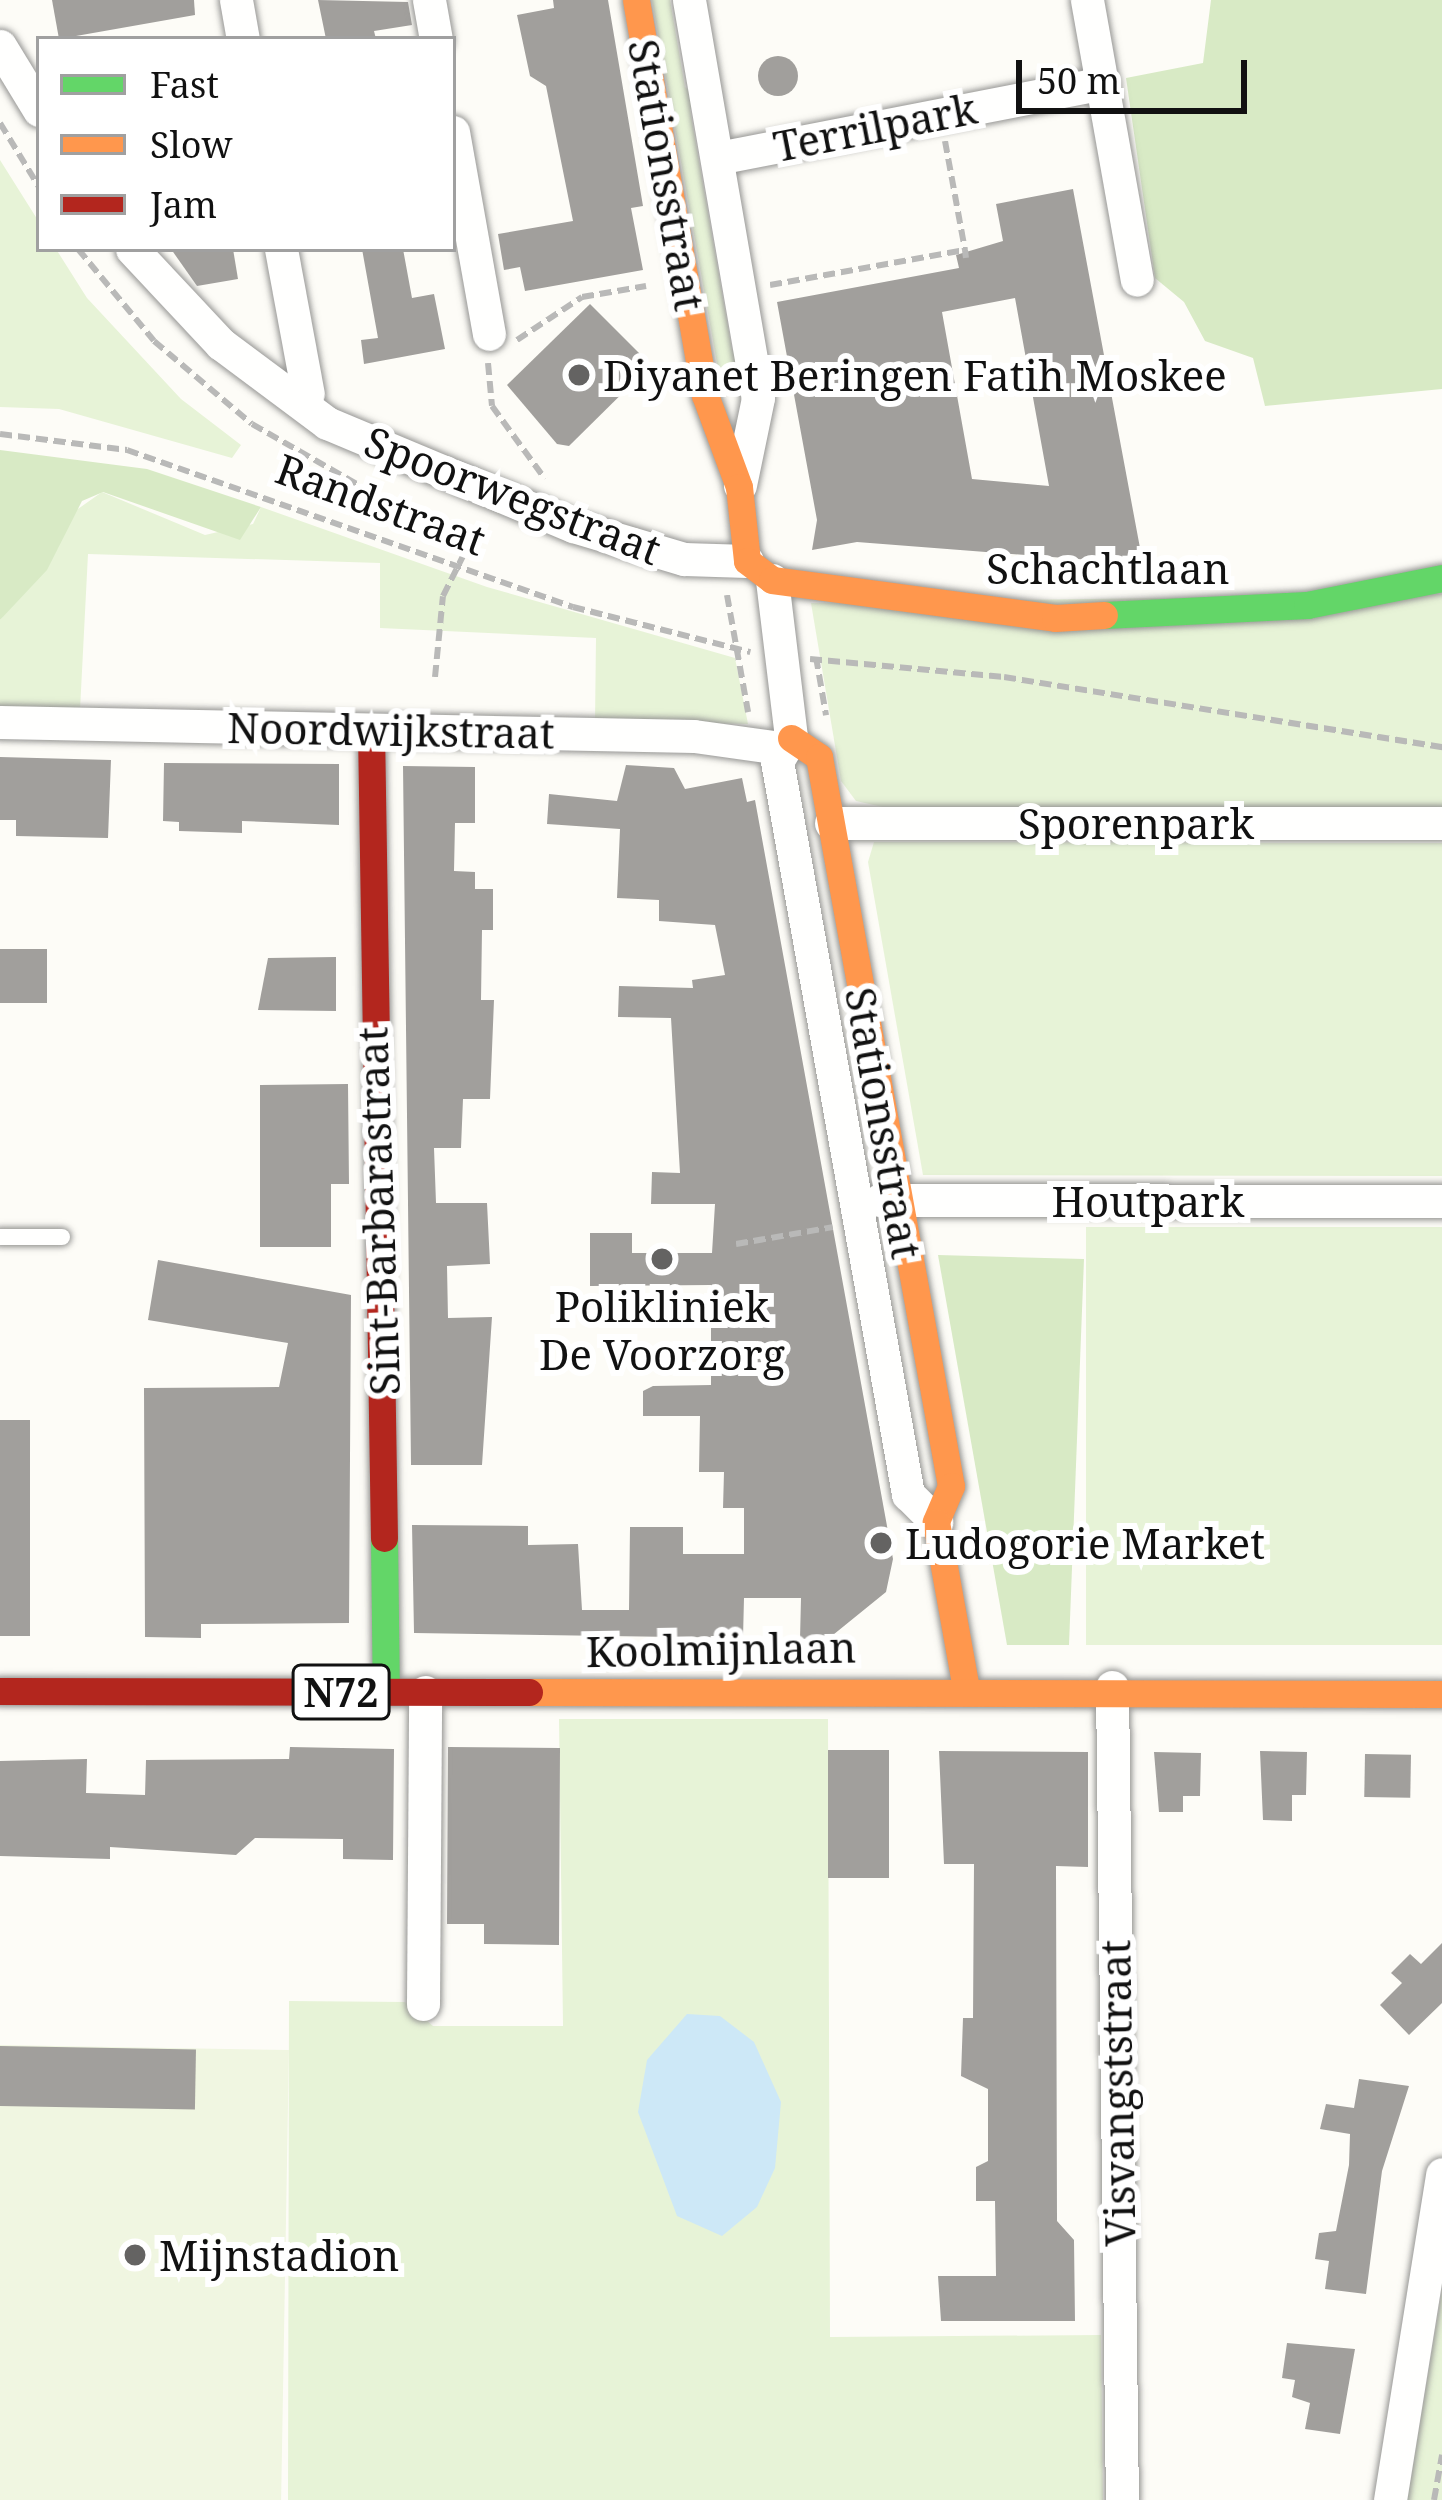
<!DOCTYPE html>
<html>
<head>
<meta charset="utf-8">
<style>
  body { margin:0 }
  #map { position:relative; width:1442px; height:2500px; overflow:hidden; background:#fdfcf7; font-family:"Noto Serif",serif }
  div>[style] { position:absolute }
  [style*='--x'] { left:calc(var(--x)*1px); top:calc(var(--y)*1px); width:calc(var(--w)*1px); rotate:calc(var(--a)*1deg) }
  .green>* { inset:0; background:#e7f3d7; transform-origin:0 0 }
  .forest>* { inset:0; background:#d8eac5 }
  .pitch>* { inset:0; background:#f0f6e1; transform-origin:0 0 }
  .water>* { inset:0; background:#cde8f7 }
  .building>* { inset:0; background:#a19f9c; transform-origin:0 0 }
  .round { border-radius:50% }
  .path>* { height:6px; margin-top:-3px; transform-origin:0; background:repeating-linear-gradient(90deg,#b9b9b8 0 12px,transparent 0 18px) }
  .roads { filter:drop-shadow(0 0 3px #979795) drop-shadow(0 0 3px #979795) }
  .lane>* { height:16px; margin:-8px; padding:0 8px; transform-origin:8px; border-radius:8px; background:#fffffe }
  .street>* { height:33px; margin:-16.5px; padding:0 16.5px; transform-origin:16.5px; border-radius:16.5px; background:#fffffe }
  .fast>* { height:27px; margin:-13.5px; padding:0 13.5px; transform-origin:13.5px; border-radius:13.5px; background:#63d668 }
  .slow>* { height:27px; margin:-13.5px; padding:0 13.5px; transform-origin:13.5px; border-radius:13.5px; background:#ff974d }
  .jam>* { height:27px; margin:-13.5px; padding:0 13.5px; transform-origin:13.5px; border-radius:13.5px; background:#b3261e }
  .dots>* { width:33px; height:33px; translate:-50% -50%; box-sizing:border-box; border:6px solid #fff; border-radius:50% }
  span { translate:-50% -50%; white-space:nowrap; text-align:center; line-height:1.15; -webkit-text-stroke:12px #fff; paint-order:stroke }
  .shield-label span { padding:3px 9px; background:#fff; border:3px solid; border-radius:9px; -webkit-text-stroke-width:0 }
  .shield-label { font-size:39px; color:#111; font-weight:700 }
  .street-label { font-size:42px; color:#111 }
  .poi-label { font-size:42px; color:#111 }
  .left { translate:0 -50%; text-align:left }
  .legend { position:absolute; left:36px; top:36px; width:420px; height:216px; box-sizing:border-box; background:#fff; border:3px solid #a0a0a0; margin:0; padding:15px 21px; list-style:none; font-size:36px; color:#111 }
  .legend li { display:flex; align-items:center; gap:24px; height:60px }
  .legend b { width:60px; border:3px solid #a0a0a0 }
  .scale { position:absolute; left:1016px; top:60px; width:231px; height:54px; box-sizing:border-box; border:6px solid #111; border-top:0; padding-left:15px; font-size:36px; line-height:42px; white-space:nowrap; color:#111; -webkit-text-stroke:9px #fff; paint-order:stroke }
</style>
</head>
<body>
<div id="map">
  <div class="green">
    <i style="clip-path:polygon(652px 0,670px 0,685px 87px,698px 99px,690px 110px,732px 350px,743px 356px,728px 380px,720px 380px)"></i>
    <i style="clip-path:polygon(0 160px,39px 222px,39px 249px,56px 249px,87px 298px,181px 399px,241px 445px,232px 458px,59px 409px,0 407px)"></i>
    <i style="clip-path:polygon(102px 492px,205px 535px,253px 524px,261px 507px,487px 587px,735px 658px,748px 724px,595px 721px,596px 638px,380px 628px,380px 563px,88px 554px,80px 710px,0 708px,0 620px,58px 548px,68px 516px)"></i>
    <i style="clip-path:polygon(1442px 594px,1442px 811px,896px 810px,856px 801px,841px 781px,811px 603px)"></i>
    <i style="clip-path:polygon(874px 842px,1442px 843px,1442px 1176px,923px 1175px,868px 862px)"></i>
    <i style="left:1086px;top:1227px;width:356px;height:418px"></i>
    <i style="clip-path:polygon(559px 1719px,828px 1719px,830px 2337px,1101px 2335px,1103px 2500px,288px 2500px,289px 2001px,405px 2002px,433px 2026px,563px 2026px)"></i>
    <i style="clip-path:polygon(1442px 2290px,1442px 2500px,1407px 2500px,1411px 2478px)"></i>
  </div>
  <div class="forest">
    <i style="clip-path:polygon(1211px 0,1442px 0,1442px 389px,1265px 406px,1253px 358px,1205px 341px,1184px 302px,1155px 278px,1126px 78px,1203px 63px)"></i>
    <i style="clip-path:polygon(0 450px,147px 469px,261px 507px,240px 540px,103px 492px,82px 501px,47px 570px,0 620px)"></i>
    <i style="clip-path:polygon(938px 1255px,1084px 1259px,1069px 1645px,1007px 1645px)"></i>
  </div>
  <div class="pitch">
    <i style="left:0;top:2045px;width:289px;height:455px;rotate:1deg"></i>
  </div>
  <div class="water">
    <i style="clip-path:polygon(687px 2014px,720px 2016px,754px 2042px,781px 2102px,775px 2168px,757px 2207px,722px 2236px,677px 2216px,638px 2112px,647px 2060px)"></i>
  </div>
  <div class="building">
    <i style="clip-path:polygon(52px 0,194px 0,195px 15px,59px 39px)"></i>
    <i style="clip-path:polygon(318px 0,408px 2px,412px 25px,374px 31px,376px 39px,326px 39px)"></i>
    <i style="clip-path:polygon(553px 0,608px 0,643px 206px,631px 208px,643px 270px,525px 291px,520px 267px,504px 270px,498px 234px,573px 221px,546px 86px,530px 76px,517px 15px,554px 8px)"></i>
    <i class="round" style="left:758px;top:56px;width:40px;height:40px"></i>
    <i style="clip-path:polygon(evenodd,1073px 189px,1143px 564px,857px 542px,812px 550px,817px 520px,777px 302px,959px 268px,956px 255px,1003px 241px,996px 204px,1073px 189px,1015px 298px,1049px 486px,972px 479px,942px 312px,1015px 298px)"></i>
    <i style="clip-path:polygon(171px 249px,233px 249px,238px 279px,197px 286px)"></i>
    <i style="clip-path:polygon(362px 249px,403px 249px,412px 298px,434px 294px,445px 349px,364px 364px,361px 340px,378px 338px)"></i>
    <i style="clip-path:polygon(590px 304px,651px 365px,569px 446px,557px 444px,507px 385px)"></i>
    <i style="clip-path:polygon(0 757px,111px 760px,108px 838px,16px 836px,16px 820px,0 820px)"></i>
    <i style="clip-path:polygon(164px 763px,339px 764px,339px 825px,242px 821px,242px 833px,179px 831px,179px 822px,163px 821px)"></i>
    <i style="clip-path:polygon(626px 765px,674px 768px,685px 789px,742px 778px,747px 802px,755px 800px,893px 1559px,886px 1592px,828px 1639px,800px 1639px,801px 1598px,744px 1598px,743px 1638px,414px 1633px,412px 1525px,528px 1526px,528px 1545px,578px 1544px,582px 1610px,629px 1610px,630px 1527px,683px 1527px,683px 1554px,744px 1554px,744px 1508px,723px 1508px,724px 1472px,699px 1472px,700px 1416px,643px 1416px,643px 1391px,653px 1386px,711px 1385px,711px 1285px,590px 1286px,590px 1233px,632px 1233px,632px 1253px,712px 1253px,715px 1204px,651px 1204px,652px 1172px,680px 1173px,671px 1018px,618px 1017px,619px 986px,693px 988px,692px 980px,725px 975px,715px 925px,659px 921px,659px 900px,617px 898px,620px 829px,547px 824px,549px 794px,617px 801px)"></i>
    <i style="clip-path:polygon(403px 766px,475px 767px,475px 823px,455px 823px,454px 871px,475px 872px,475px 889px,493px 889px,493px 930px,482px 930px,481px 1000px,494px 1000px,490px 1099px,463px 1099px,461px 1148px,434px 1148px,436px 1203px,487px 1203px,490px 1264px,447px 1266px,448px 1318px,492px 1317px,482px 1465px,411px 1465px)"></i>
    <i style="left:0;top:949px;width:47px;height:54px"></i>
    <i style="clip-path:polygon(336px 957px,336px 1011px,258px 1010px,268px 958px)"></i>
    <i style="clip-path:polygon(348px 1084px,349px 1184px,331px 1184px,331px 1247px,260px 1247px,260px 1085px)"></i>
    <i style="clip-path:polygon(158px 1260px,351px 1295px,349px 1623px,201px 1624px,201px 1638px,145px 1637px,144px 1388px,279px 1387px,288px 1343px,148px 1320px)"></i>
    <i style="left:0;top:1420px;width:30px;height:216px"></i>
    <i style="clip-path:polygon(290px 1747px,394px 1749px,393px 1860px,343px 1859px,343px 1839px,255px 1838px,236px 1855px,110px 1847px,110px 1859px,0 1856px,0 1761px,87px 1759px,86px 1793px,145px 1795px,146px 1760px,289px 1759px)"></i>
    <i style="clip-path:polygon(448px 1747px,560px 1748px,559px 1945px,484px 1944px,484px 1924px,447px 1924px)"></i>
    <i style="left:828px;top:1750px;width:61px;height:128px"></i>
    <i style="clip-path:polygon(939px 1751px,1088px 1752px,1088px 1867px,1056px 1866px,1057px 2221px,1074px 2240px,1075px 2321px,941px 2321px,938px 2276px,996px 2276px,995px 2201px,976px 2201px,976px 2167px,988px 2161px,988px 2089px,961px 2076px,963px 2018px,973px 2018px,974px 1864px,944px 1864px)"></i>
    <i style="clip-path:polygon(1260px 1751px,1307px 1752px,1306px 1795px,1292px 1795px,1292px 1821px,1263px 1820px)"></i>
    <i style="clip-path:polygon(1154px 1752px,1201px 1753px,1200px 1796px,1183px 1796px,1183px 1812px,1159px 1812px)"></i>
    <i style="left:1365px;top:1754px;width:46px;height:43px;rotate:1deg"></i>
    <i style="clip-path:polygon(1442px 1943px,1442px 2003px,1409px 2035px,1380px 2005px,1402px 1983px,1391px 1973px,1410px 1954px,1421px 1964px)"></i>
    <i style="left:0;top:2046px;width:196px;height:60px;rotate:1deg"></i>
    <i style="clip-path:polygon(1359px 2079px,1409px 2086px,1382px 2171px,1366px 2294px,1325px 2289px,1329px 2261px,1315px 2259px,1319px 2233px,1336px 2231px,1349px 2165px,1350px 2134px,1320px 2129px,1326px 2104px,1354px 2108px)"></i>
    <i style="clip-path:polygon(1287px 2343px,1355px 2349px,1340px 2434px,1305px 2429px,1310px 2403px,1292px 2397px,1295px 2380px,1282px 2378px)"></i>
  </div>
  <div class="path">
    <i style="--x:0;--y:123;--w:75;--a:58.6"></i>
    <i style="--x:945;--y:141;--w:111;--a:79.6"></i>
    <i style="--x:78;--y:249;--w:119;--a:50.4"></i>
    <i style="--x:154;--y:341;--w:128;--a:40.3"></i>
    <i style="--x:252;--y:424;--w:248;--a:29.8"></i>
    <i style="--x:770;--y:285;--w:198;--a:-10.2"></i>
    <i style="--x:965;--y:250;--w:8;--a:83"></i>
    <i style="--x:517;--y:340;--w:78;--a:-33.5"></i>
    <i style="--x:582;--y:297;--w:65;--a:-9.8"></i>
    <i style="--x:488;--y:363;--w:43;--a:84.7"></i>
    <i style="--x:492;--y:406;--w:90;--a:54"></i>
    <i style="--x:0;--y:434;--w:128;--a:7.2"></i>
    <i style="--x:127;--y:450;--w:473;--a:19.4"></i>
    <i style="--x:573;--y:607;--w:183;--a:14.3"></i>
    <i style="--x:727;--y:595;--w:119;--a:79.8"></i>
    <i style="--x:816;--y:657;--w:59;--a:80.2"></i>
    <i style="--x:810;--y:659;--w:195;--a:5.3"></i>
    <i style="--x:1004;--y:677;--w:444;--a:9.1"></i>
    <i style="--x:435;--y:677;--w:81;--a:-84.4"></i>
    <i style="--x:443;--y:596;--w:83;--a:-63.4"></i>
    <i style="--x:736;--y:1244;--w:98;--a:-9.9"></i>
    <i style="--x:1434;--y:2500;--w:46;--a:-79.9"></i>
  </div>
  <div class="roads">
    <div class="lane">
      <i style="--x:0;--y:1237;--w:62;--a:0"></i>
    </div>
    <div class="street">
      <i style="--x:236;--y:0;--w:40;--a:80"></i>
      <i style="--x:429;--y:0;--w:40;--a:80"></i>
      <i style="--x:689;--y:0;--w:404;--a:80.2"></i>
      <i style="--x:758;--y:398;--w:89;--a:101.7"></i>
      <i style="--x:1087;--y:0;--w:284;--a:79.9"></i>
      <i style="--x:0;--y:46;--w:75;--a:58.6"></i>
      <i style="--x:453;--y:132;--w:205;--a:79.9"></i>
      <i style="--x:718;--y:158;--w:392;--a:-11"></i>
      <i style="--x:132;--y:249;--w:130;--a:46.9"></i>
      <i style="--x:221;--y:344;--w:132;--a:36.7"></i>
      <i style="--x:327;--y:423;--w:267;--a:22.7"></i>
      <i style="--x:573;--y:526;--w:116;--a:16.6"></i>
      <i style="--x:684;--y:559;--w:63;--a:1.8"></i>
      <i style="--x:281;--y:249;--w:147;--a:79.5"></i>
      <i style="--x:772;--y:580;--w:159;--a:83.1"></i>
      <i style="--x:791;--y:738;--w:27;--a:121"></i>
      <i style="--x:777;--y:761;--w:745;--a:79.87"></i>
      <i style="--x:908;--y:1494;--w:40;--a:45"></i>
      <i style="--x:0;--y:722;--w:694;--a:1.16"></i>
      <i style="--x:694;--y:736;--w:88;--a:7.9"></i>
      <i style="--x:831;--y:823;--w:611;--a:0"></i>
      <i style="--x:880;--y:1200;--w:562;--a:0.1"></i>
      <i style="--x:1112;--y:1687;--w:813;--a:89.3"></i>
      <i style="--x:423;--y:2004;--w:312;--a:-89.6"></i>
      <i style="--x:1390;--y:2500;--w:330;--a:-80.9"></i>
    </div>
    <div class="fast">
      <i style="--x:1104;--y:615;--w:203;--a:-2.8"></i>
      <i style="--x:1307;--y:605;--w:138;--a:-11.3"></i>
      <i style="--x:384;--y:1538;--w:154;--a:89.3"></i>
    </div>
    <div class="slow">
      <i style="--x:636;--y:0;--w:401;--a:80.1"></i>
      <i style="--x:705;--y:395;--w:98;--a:69.7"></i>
      <i style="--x:739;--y:487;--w:74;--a:83.8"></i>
      <i style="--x:747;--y:561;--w:31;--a:37"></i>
      <i style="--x:772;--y:580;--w:286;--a:7.6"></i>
      <i style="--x:1055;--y:618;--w:49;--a:-3.5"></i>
      <i style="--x:791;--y:738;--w:34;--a:34"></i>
      <i style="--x:819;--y:757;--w:741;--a:79.74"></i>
      <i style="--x:951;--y:1486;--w:39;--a:113"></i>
      <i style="--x:936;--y:1522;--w:169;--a:79.8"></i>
      <i style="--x:529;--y:1692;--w:913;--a:0.13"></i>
    </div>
    <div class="jam">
      <i style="--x:371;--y:730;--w:808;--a:89.08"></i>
      <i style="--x:0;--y:1691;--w:529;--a:0.11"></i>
    </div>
  </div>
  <div class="dots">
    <i style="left:579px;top:375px;background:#646362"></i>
    <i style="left:662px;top:1259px;background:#646362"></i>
    <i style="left:881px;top:1543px;background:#646362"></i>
    <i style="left:135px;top:2255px;background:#646362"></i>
  </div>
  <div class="shield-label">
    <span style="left:341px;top:1692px">N72</span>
  </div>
  <div class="street-label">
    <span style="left:875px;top:127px;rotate:-11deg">Terrilpark</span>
    <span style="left:667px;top:175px;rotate:80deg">Stationsstraat</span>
    <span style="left:513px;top:495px;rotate:21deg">Spoorwegstraat</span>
    <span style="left:381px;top:504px;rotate:20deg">Randstraat</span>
    <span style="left:1108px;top:568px">Schachtlaan</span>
    <span style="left:391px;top:730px;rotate:1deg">Noordwijkstraat</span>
    <span style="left:1136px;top:823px">Sporenpark</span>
    <span style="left:884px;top:1123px;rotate:80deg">Stationsstraat</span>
    <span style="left:1148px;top:1201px">Houtpark</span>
    <span style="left:378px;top:1211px;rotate:-92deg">Sint-Barbarastraat</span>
    <span style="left:721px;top:1649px;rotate:-1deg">Koolmijnlaan</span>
    <span style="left:1117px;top:2093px;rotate:-91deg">Visvangststraat</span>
  </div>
  <div class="poi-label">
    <span class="left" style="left:603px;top:375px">Diyanet Beringen Fatih Moskee</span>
    <span style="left:662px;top:1330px">Polikliniek<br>De Voorzorg</span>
    <span class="left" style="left:905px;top:1543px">Ludogorie Market</span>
    <span class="left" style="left:159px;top:2255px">Mijnstadion</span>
  </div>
  <ul class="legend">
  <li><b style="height:15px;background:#63d668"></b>Fast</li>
  <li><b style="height:15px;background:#ff974d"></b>Slow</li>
  <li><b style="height:15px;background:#b3261e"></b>Jam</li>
  </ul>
  <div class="scale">50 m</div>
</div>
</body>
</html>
